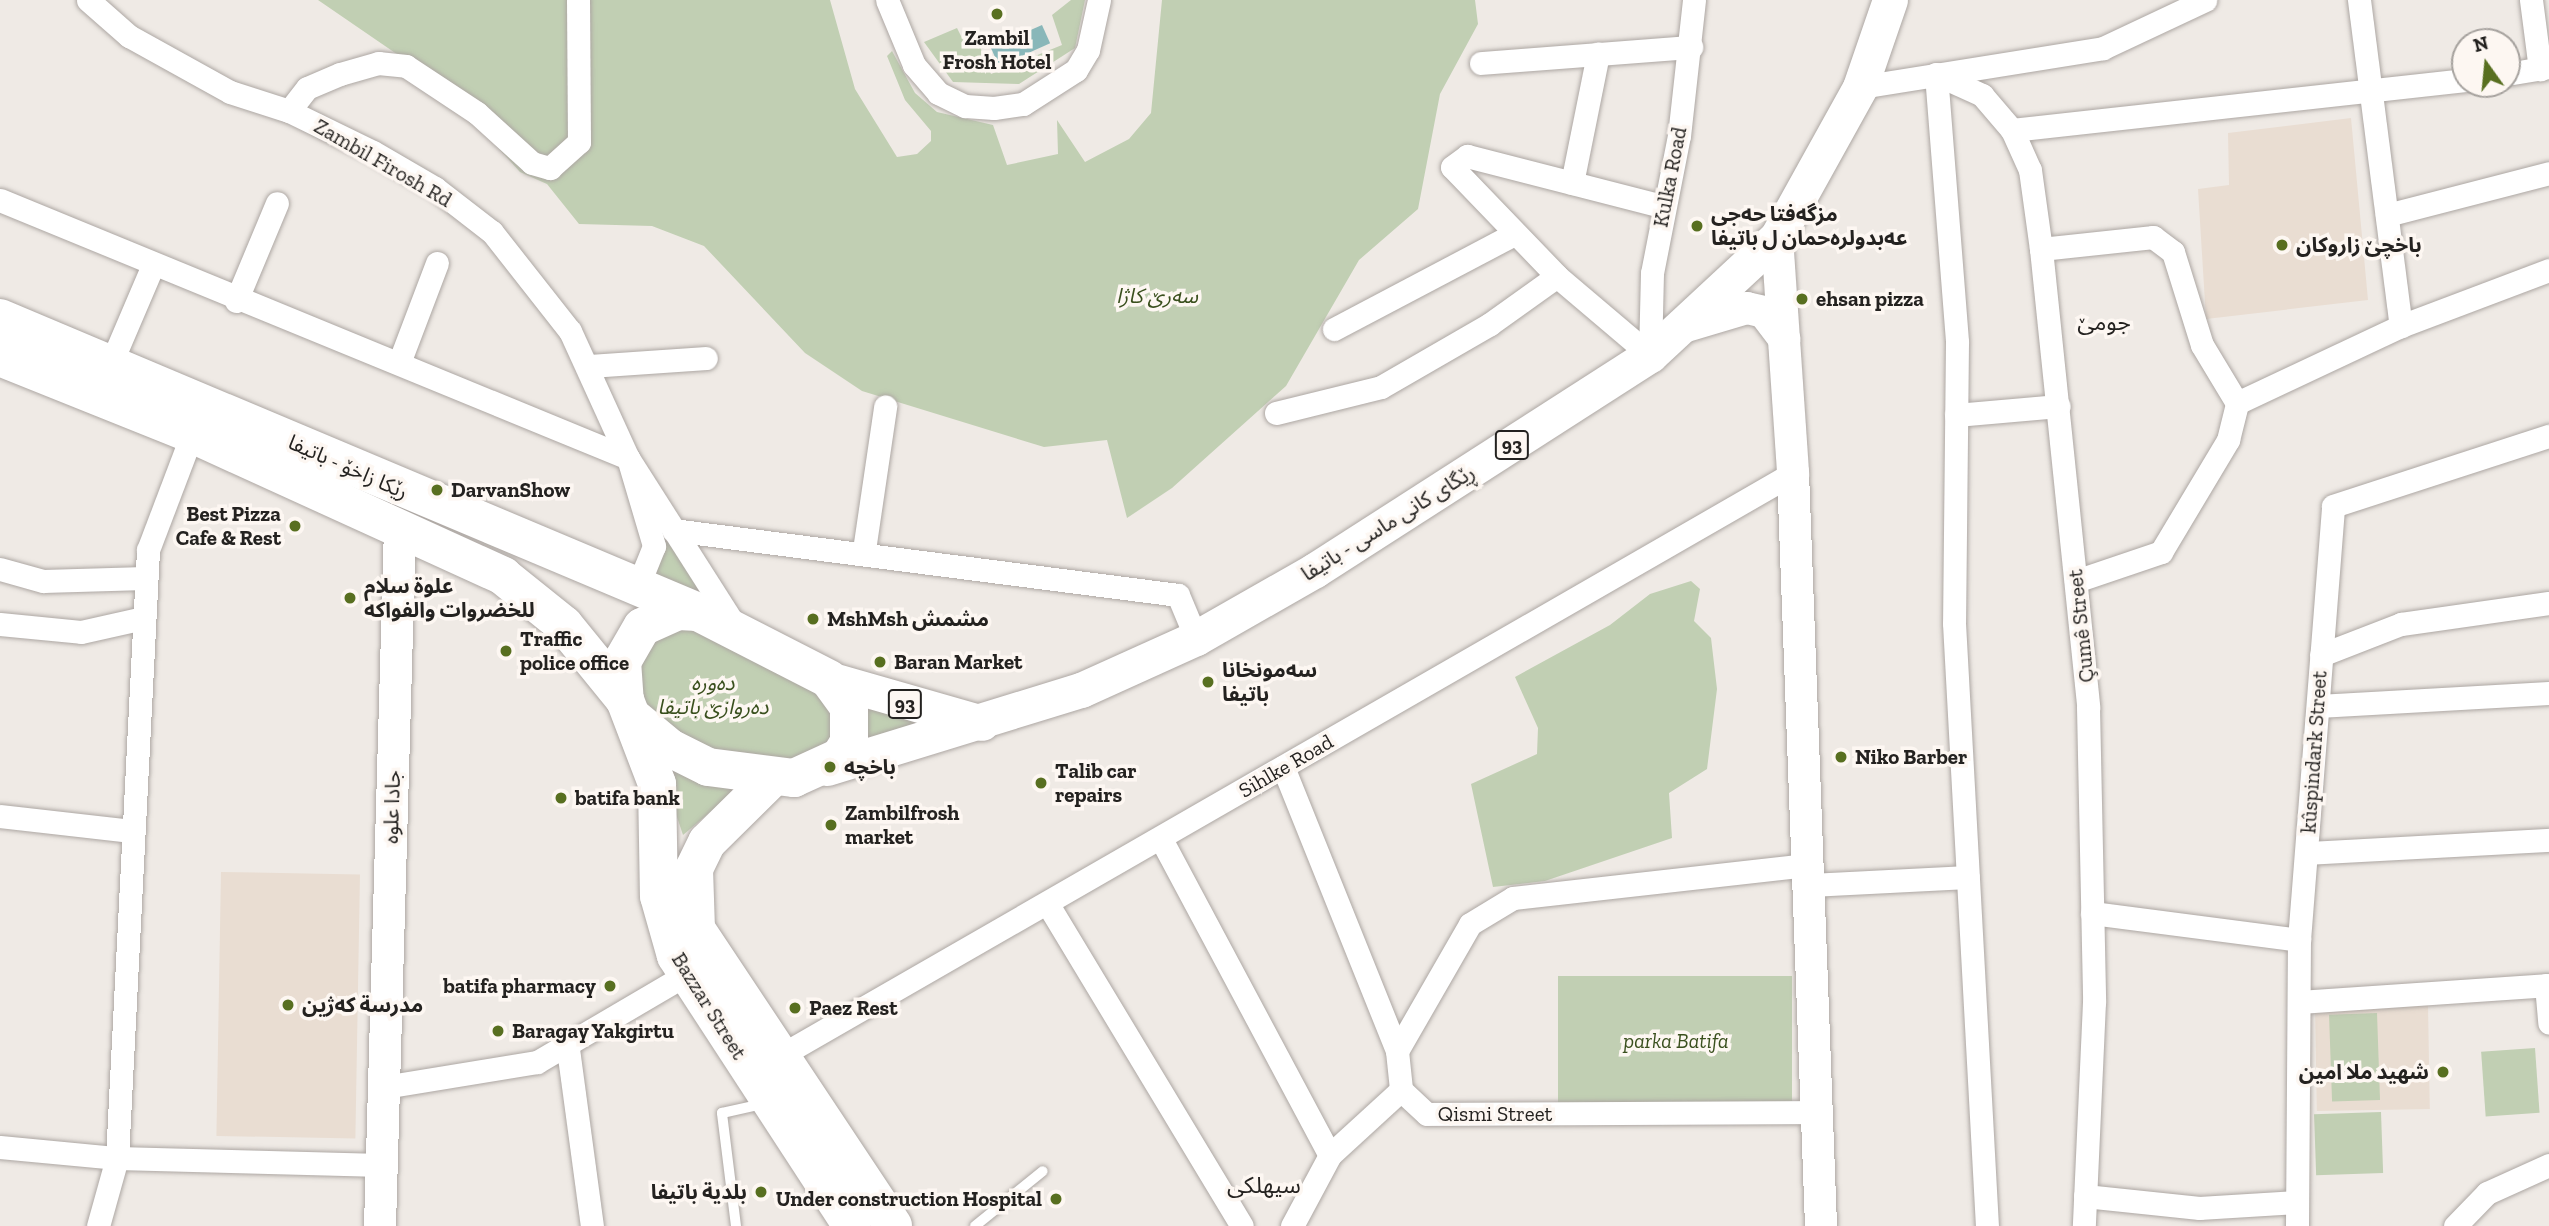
<!DOCTYPE html>
<html>
<head>
<meta charset="utf-8">
<style>
  body { margin:0 }
  #map { position:relative; width:2549px; height:1226px; overflow:hidden; background:#efeae5; font-family:"Zilla Slab","Noto Sans Arabic",serif }
  div>[style] { position:absolute }
  [style*='--x'] { left:calc(var(--x)*1px); top:calc(var(--y)*1px); width:calc(var(--w)*1px); rotate:calc(var(--a)*1deg) }
  .built>* { inset:0; background:#e9ddd2; transform-origin:0 0 }
  .green>* { inset:0; background:#c1cfb3; transform-origin:0 0 }
  .water>* { inset:0; background:#89b7b9; transform-origin:0 0 }
  .roads { filter:drop-shadow(0 0 2px #ada7a3) drop-shadow(0 0 2px #ada7a3) }
  .lane>* { height:10px; margin:-5px; padding:0 5px; transform-origin:5px; border-radius:5px; background:#fff }
  .street>* { height:23px; margin:-11.5px; padding:0 11.5px; transform-origin:11.5px; border-radius:11.5px; background:#fff }
  .secondary>* { height:32px; margin:-16px; padding:0 16px; transform-origin:16px; border-radius:16px; background:#fff }
  .primary>* { height:35px; margin:-17.5px; padding:0 17.5px; transform-origin:17.5px; border-radius:17.5px; background:#fff }
  .highway>* { height:38px; margin:-19px; padding:0 19px; transform-origin:19px; border-radius:19px; background:#fff }
  .dots>* { width:19px; height:19px; translate:-50% -50%; box-sizing:border-box; border:4px solid #fdf7f2; border-radius:50% }
  span { translate:-50% -50%; white-space:nowrap; text-align:center; line-height:1.15; -webkit-text-stroke:7px #fdf7f2; paint-order:stroke }
  .shield-label span { padding:2px 5px; background:#fdf7f2; border:2px solid; border-radius:5px; -webkit-text-stroke-width:0 }
  .shield-label { font-size:19px; color:#242220; font-weight:700 }
  .poi-label { font-size:21px; color:#242220; font-weight:700 }
  .left { translate:0 -50%; text-align:left }
  .right { translate:-100% -50%; text-align:right }
  .street-label { font-size:21px; color:#242220 }
  .park-label { font-size:21px; color:#3a501e; font-style:italic }
  .neighbourhood-label { font-size:23px; color:#242220 }
  .north { position:absolute; left:2451px; top:28px; width:70px; height:70px; box-sizing:border-box; background:#fdf7f2; border:2px solid #a6a29e; border-radius:50%; rotate:345deg; font-size:19px; font-weight:700; line-height:28px; text-align:center; color:#242220 }
  .north::after { content:''; display:block; margin:auto; width:24px; height:32px; background:#586f20; clip-path:polygon(50% 0,100% 100%,50% 72%,0 100%) }
</style>
</head>
<body>
<div id="map">
  <div class="built">
    <i style="clip-path:polygon(2351px 118px,2368px 300px,2206px 319px,2198px 189px,2229px 185px,2228px 133px)"></i>
    <i style="left:221px;top:872px;width:139px;height:264px;rotate:1deg"></i>
    <i style="left:2428px;top:1005px;width:104px;height:113px;rotate:89deg"></i>
  </div>
  <div class="green">
    <i style="clip-path:polygon(318px 0,830px 0,855px 89px,897px 157px,917px 154px,931px 141px,931px 131px,905px 100px,887px 56px,892px 51px,915px 93px,937px 112px,993px 125px,1007px 165px,1058px 154px,1057px 120px,1085px 162px,1129px 139px,1151px 113px,1162px 0,1475px 0,1478px 24px,1440px 94px,1418px 209px,1359px 260px,1286px 386px,1172px 488px,1127px 518px,1107px 440px,1044px 447px,862px 391px,805px 353px,704px 246px,652px 226px,579px 224px,547px 184px,520px 172px,439px 83px)"></i>
    <i style="clip-path:polygon(1071px 0,1085px 0,1075px 48px,1019px 84px,953px 82px,924px 42px,957px 28px,967px 48px,979px 44px,991px 74px,1062px 45px,1052px 15px)"></i>
    <i style="clip-path:polygon(660px 529px,714px 609px,652px 586px,663px 551px)"></i>
    <i style="clip-path:polygon(1691px 581px,1700px 589px,1694px 621px,1711px 638px,1717px 689px,1707px 769px,1669px 793px,1672px 838px,1545px 881px,1493px 887px,1471px 784px,1537px 754px,1538px 728px,1515px 677px,1610px 625px,1650px 594px)"></i>
    <i style="clip-path:polygon(679px 620px,824px 687px,840px 727px,808px 762px,680px 744px,633px 691px,640px 639px)"></i>
    <i style="clip-path:polygon(859px 703px,942px 727px,854px 754px)"></i>
    <i style="clip-path:polygon(655px 751px,741px 786px,683px 835px)"></i>
    <i style="left:1792px;top:976px;width:127px;height:234px;rotate:90deg"></i>
    <i style="left:2377px;top:1013px;width:87px;height:48px;rotate:88deg"></i>
    <i style="left:2535px;top:1048px;width:65px;height:54px;rotate:86deg"></i>
    <i style="left:2381px;top:1112px;width:61px;height:67px;rotate:88deg"></i>
  </div>
  <div class="water">
    <i style="left:1042px;top:25px;width:20px;height:56px;rotate:66deg"></i>
  </div>
  <div class="roads">
    <div class="lane">
      <i style="--x:736;--y:1226;--w:114;--a:-97.1"></i>
      <i style="--x:722;--y:1113;--w:42;--a:-12.4"></i>
      <i style="--x:975;--y:1226;--w:87;--a:-39"></i>
    </div>
    <div class="street">
      <i style="--x:88;--y:0;--w:55;--a:41.3"></i>
      <i style="--x:129;--y:36;--w:115;--a:29"></i>
      <i style="--x:230;--y:92;--w:62;--a:17.9"></i>
      <i style="--x:289;--y:111;--w:93;--a:26"></i>
      <i style="--x:373;--y:152;--w:72;--a:30.1"></i>
      <i style="--x:435;--y:188;--w:72;--a:37.7"></i>
      <i style="--x:492;--y:232;--w:126;--a:51.8"></i>
      <i style="--x:570;--y:331;--w:140;--a:65.5"></i>
      <i style="--x:628;--y:458;--w:199;--a:57.5"></i>
      <i style="--x:887;--y:0;--w:70;--a:67.4"></i>
      <i style="--x:914;--y:65;--w:37;--a:49"></i>
      <i style="--x:938;--y:93;--w:30;--a:26"></i>
      <i style="--x:965;--y:106;--w:29;--a:4"></i>
      <i style="--x:994;--y:108;--w:29;--a:-8"></i>
      <i style="--x:1023;--y:104;--w:63;--a:-32.7"></i>
      <i style="--x:1076;--y:70;--w:23;--a:-59"></i>
      <i style="--x:1088;--y:50;--w:51;--a:-77.6"></i>
      <i style="--x:2359;--y:0;--w:329;--a:82.7"></i>
      <i style="--x:2531;--y:0;--w:70;--a:82.6"></i>
      <i style="--x:1481;--y:63;--w:211;--a:-4.4"></i>
      <i style="--x:1936;--y:74;--w:51;--a:24.5"></i>
      <i style="--x:1982;--y:95;--w:46;--a:49.4"></i>
      <i style="--x:2012;--y:130;--w:44;--a:65.8"></i>
      <i style="--x:2030;--y:170;--w:80;--a:82.1"></i>
      <i style="--x:2041;--y:249;--w:460;--a:84.1"></i>
      <i style="--x:2088;--y:707;--w:295;--a:88.8"></i>
      <i style="--x:2094;--y:1002;--w:224;--a:92.6"></i>
      <i style="--x:1936;--y:74;--w:269;--a:85.5"></i>
      <i style="--x:1957;--y:342;--w:281;--a:90.6"></i>
      <i style="--x:1954;--y:623;--w:604;--a:86.87"></i>
      <i style="--x:2507;--y:74;--w:43;--a:-9.5"></i>
      <i style="--x:1860;--y:87;--w:246;--a:-9.1"></i>
      <i style="--x:2103;--y:48;--w:113;--a:-25.2"></i>
      <i style="--x:289;--y:111;--w:29;--a:-52"></i>
      <i style="--x:307;--y:88;--w:36;--a:-23"></i>
      <i style="--x:340;--y:74;--w:40;--a:-16"></i>
      <i style="--x:378;--y:63;--w:28;--a:6"></i>
      <i style="--x:406;--y:66;--w:85;--a:33.5"></i>
      <i style="--x:477;--y:113;--w:74;--a:42.3"></i>
      <i style="--x:532;--y:163;--w:19;--a:16"></i>
      <i style="--x:550;--y:168;--w:39;--a:-42"></i>
      <i style="--x:579;--y:142;--w:142;--a:-90.4"></i>
      <i style="--x:2012;--y:130;--w:456;--a:-6.3"></i>
      <i style="--x:1572;--y:183;--w:132;--a:-78.6"></i>
      <i style="--x:0;--y:200;--w:679;--a:22.33"></i>
      <i style="--x:628;--y:458;--w:92;--a:73.5"></i>
      <i style="--x:654;--y:546;--w:45;--a:112"></i>
      <i style="--x:2387;--y:215;--w:167;--a:-14.5"></i>
      <i style="--x:2041;--y:249;--w:113;--a:-6.1"></i>
      <i style="--x:2153;--y:237;--w:25;--a:37"></i>
      <i style="--x:2173;--y:252;--w:97;--a:72.7"></i>
      <i style="--x:2202;--y:345;--w:68;--a:58.9"></i>
      <i style="--x:236;--y:301;--w:106;--a:-67.3"></i>
      <i style="--x:1334;--y:329;--w:204;--a:-27.8"></i>
      <i style="--x:1650;--y:355;--w:122;--a:-139.7"></i>
      <i style="--x:1557;--y:276;--w:151;--a:-133.9"></i>
      <i style="--x:1452;--y:167;--w:19;--a:-36"></i>
      <i style="--x:1467;--y:156;--w:201;--a:14.4"></i>
      <i style="--x:1650;--y:355;--w:82;--a:-88.6"></i>
      <i style="--x:1652;--y:273;--w:140;--a:-78.9"></i>
      <i style="--x:1679;--y:136;--w:137;--a:-83.7"></i>
      <i style="--x:112;--y:361;--w:102;--a:-66.9"></i>
      <i style="--x:399;--y:363;--w:107;--a:-69.2"></i>
      <i style="--x:590;--y:366;--w:116;--a:-3.9"></i>
      <i style="--x:1276;--y:413;--w:108;--a:-13.9"></i>
      <i style="--x:1381;--y:387;--w:126;--a:-30"></i>
      <i style="--x:1490;--y:324;--w:82;--a:-35.6"></i>
      <i style="--x:1956;--y:415;--w:103;--a:-5"></i>
      <i style="--x:673;--y:530;--w:509;--a:7.33"></i>
      <i style="--x:1178;--y:595;--w:47;--a:67.3"></i>
      <i style="--x:864;--y:550;--w:145;--a:-81.6"></i>
      <i style="--x:0;--y:569;--w:45;--a:15.6"></i>
      <i style="--x:43;--y:581;--w:102;--a:-1.7"></i>
      <i style="--x:2076;--y:581;--w:90;--a:-18.8"></i>
      <i style="--x:2161;--y:552;--w:131;--a:-59.1"></i>
      <i style="--x:2228;--y:440;--w:38;--a:-76"></i>
      <i style="--x:2237;--y:403;--w:181;--a:-25.2"></i>
      <i style="--x:2401;--y:326;--w:158;--a:-20.7"></i>
      <i style="--x:0;--y:624;--w:81;--a:5.6"></i>
      <i style="--x:81;--y:632;--w:64;--a:-12.7"></i>
      <i style="--x:2321;--y:655;--w:86;--a:-21.2"></i>
      <i style="--x:2401;--y:624;--w:149;--a:-8.1"></i>
      <i style="--x:2318;--y:706;--w:231;--a:-3.2"></i>
      <i style="--x:1283;--y:767;--w:306;--a:68.1"></i>
      <i style="--x:1397;--y:1051;--w:39;--a:84"></i>
      <i style="--x:1401;--y:1090;--w:35;--a:43"></i>
      <i style="--x:1427;--y:1114;--w:391;--a:-0.3"></i>
      <i style="--x:0;--y:816;--w:132;--a:6.5"></i>
      <i style="--x:1161;--y:839;--w:358;--a:61.9"></i>
      <i style="--x:2307;--y:853;--w:242;--a:-3.1"></i>
      <i style="--x:1810;--y:885;--w:158;--a:-2.9"></i>
      <i style="--x:1047;--y:903;--w:377;--a:58.9"></i>
      <i style="--x:2092;--y:913;--w:209;--a:7.4"></i>
      <i style="--x:2546;--y:985;--w:38;--a:85"></i>
      <i style="--x:2299;--y:1002;--w:251;--a:-3.9"></i>
      <i style="--x:568;--y:1049;--w:179;--a:82.3"></i>
      <i style="--x:1397;--y:1051;--w:146;--a:-60.1"></i>
      <i style="--x:1470;--y:924;--w:50;--a:-31.2"></i>
      <i style="--x:1513;--y:898;--w:298;--a:-6.4"></i>
      <i style="--x:778;--y:1057;--w:1171;--a:-29.91"></i>
      <i style="--x:384;--y:1087;--w:155;--a:-9.3"></i>
      <i style="--x:537;--y:1062;--w:172;--a:-30.4"></i>
      <i style="--x:0;--y:1147;--w:118;--a:5.4"></i>
      <i style="--x:117;--y:1158;--w:265;--a:1.5"></i>
      <i style="--x:2085;--y:1196;--w:115;--a:6"></i>
      <i style="--x:2199;--y:1208;--w:98;--a:-3.5"></i>
      <i style="--x:98;--y:1226;--w:71;--a:-74.4"></i>
      <i style="--x:117;--y:1158;--w:609;--a:-87.08"></i>
      <i style="--x:148;--y:550;--w:124;--a:-69.2"></i>
      <i style="--x:1292;--y:1226;--w:81;--a:-61.8"></i>
      <i style="--x:1330;--y:1155;--w:96;--a:-42.5"></i>
      <i style="--x:2297;--y:1226;--w:286;--a:-89.6"></i>
      <i style="--x:2299;--y:940;--w:435;--a:-85.5"></i>
      <i style="--x:2333;--y:506;--w:227;--a:-18"></i>
      <i style="--x:2455;--y:1226;--w:46;--a:-45.9"></i>
      <i style="--x:2487;--y:1193;--w:68;--a:-24.3"></i>
    </div>
    <div class="secondary">
      <i style="--x:1777;--y:237;--w:237;--a:86.1"></i>
      <i style="--x:1793;--y:473;--w:754;--a:87.87"></i>
      <i style="--x:1680;--y:328;--w:70;--a:-16.6"></i>
      <i style="--x:1747;--y:308;--w:17;--a:13"></i>
      <i style="--x:1764;--y:312;--w:34;--a:53"></i>
      <i style="--x:380;--y:1226;--w:698;--a:-88.36"></i>
    </div>
    <div class="primary">
      <i style="--x:829;--y:679;--w:159;--a:16"></i>
      <i style="--x:827;--y:768;--w:266;--a:-17.1"></i>
      <i style="--x:1081;--y:690;--w:126;--a:-24.3"></i>
      <i style="--x:1196;--y:638;--w:137;--a:-29.7"></i>
      <i style="--x:1315;--y:570;--w:398;--a:-32.7"></i>
      <i style="--x:1650;--y:355;--w:173;--a:-42.9"></i>
      <i style="--x:1777;--y:237;--w:171;--a:-61"></i>
      <i style="--x:1860;--y:87;--w:92;--a:-71"></i>
    </div>
    <div class="highway">
      <i style="--x:0;--y:318;--w:755;--a:22.83"></i>
      <i style="--x:0;--y:357;--w:207;--a:21.9"></i>
      <i style="--x:192;--y:434;--w:342;--a:24.5"></i>
      <i style="--x:503;--y:576;--w:78;--a:38.8"></i>
      <i style="--x:564;--y:625;--w:97;--a:50.9"></i>
      <i style="--x:634;--y:718;--w:47;--a:39.8"></i>
      <i style="--x:670;--y:748;--w:42;--a:26.6"></i>
      <i style="--x:708;--y:767;--w:87;--a:7.3"></i>
      <i style="--x:794;--y:778;--w:51;--a:-24.5"></i>
      <i style="--x:840;--y:757;--w:17;--a:-59"></i>
      <i style="--x:849;--y:742;--w:35;--a:-90"></i>
      <i style="--x:849;--y:707;--w:34;--a:-126"></i>
      <i style="--x:829;--y:679;--w:147;--a:-152.9"></i>
      <i style="--x:698;--y:612;--w:20;--a:-177"></i>
      <i style="--x:678;--y:611;--w:39;--a:156"></i>
      <i style="--x:642;--y:627;--w:39;--a:120"></i>
      <i style="--x:622;--y:661;--w:39;--a:86"></i>
      <i style="--x:625;--y:700;--w:90;--a:69.1"></i>
      <i style="--x:657;--y:784;--w:112;--a:89"></i>
      <i style="--x:659;--y:896;--w:62;--a:74.2"></i>
      <i style="--x:676;--y:956;--w:322;--a:56.9"></i>
      <i style="--x:772;--y:778;--w:91;--a:135.4"></i>
      <i style="--x:707;--y:842;--w:30;--a:116"></i>
      <i style="--x:694;--y:869;--w:60;--a:88.1"></i>
      <i style="--x:696;--y:929;--w:356;--a:56.4"></i>
    </div>
  </div>
  <div class="dots">
    <i style="left:997px;top:14px;background:#586f20"></i>
    <i style="left:1697px;top:226px;background:#586f20"></i>
    <i style="left:2282px;top:245px;background:#586f20"></i>
    <i style="left:1802px;top:299px;background:#586f20"></i>
    <i style="left:437px;top:490px;background:#586f20"></i>
    <i style="left:295px;top:526px;background:#586f20"></i>
    <i style="left:350px;top:598px;background:#586f20"></i>
    <i style="left:813px;top:619px;background:#586f20"></i>
    <i style="left:506px;top:651px;background:#586f20"></i>
    <i style="left:880px;top:662px;background:#586f20"></i>
    <i style="left:1208px;top:682px;background:#586f20"></i>
    <i style="left:1841px;top:757px;background:#586f20"></i>
    <i style="left:830px;top:767px;background:#586f20"></i>
    <i style="left:1041px;top:783px;background:#586f20"></i>
    <i style="left:561px;top:798px;background:#586f20"></i>
    <i style="left:831px;top:825px;background:#586f20"></i>
    <i style="left:610px;top:986px;background:#586f20"></i>
    <i style="left:288px;top:1005px;background:#586f20"></i>
    <i style="left:795px;top:1008px;background:#586f20"></i>
    <i style="left:498px;top:1031px;background:#586f20"></i>
    <i style="left:2443px;top:1072px;background:#586f20"></i>
    <i style="left:761px;top:1192px;background:#586f20"></i>
    <i style="left:1056px;top:1199px;background:#586f20"></i>
  </div>
  <div class="shield-label">
    <span style="left:1512px;top:445px">93</span>
    <span style="left:905px;top:704px">93</span>
  </div>
  <div class="poi-label">
    <span style="left:997px;top:50px">Zambil<br>Frosh Hotel</span>
    <span class="left" style="left:1711px;top:226px">مزگەفتا حەجی<br>عەبدولرەحمان ل باتیفا</span>
    <span class="left" style="left:2296px;top:245px">باخچێ زاروکان</span>
    <span class="left" style="left:1816px;top:299px">ehsan pizza</span>
    <span class="left" style="left:451px;top:490px">DarvanShow</span>
    <span class="right" style="left:281px;top:526px">Best Pizza<br>Cafe &amp; Rest</span>
    <span class="left" style="left:364px;top:598px">علوة سلام<br>للخضروات والفواكه</span>
    <span class="left" style="left:827px;top:619px">MshMsh مشمش</span>
    <span class="left" style="left:520px;top:651px">Traffic<br>police office</span>
    <span class="left" style="left:894px;top:662px">Baran Market</span>
    <span class="left" style="left:1222px;top:682px">سه‌مونخانا<br>باتيفا</span>
    <span class="left" style="left:1855px;top:757px">Niko Barber</span>
    <span class="left" style="left:844px;top:767px">باخچە</span>
    <span class="left" style="left:1055px;top:783px">Talib car<br>repairs</span>
    <span class="left" style="left:575px;top:798px">batifa bank</span>
    <span class="left" style="left:845px;top:825px">Zambilfrosh<br>market</span>
    <span class="right" style="left:596px;top:986px">batifa pharmacy</span>
    <span class="left" style="left:302px;top:1005px">مدرسة كه‌ژين</span>
    <span class="left" style="left:809px;top:1008px">Paez Rest</span>
    <span class="left" style="left:512px;top:1031px">Baragay Yakgirtu</span>
    <span class="right" style="left:2429px;top:1072px">شهيد ملا امين</span>
    <span class="right" style="left:747px;top:1192px">بلدية باتيفا</span>
    <span class="right" style="left:1042px;top:1199px">Under construction Hospital</span>
  </div>
  <div class="street-label">
    <span style="left:383px;top:163px;rotate:30deg">Zambil Firosh Rd</span>
    <span style="left:1670px;top:177px;rotate:-79deg">Kulka Road</span>
    <span style="left:348px;top:467px;rotate:24deg">رێکا زاخۆ - باتیفا</span>
    <span style="left:1388px;top:523px;rotate:-32deg">ڕێگای کانی ماسی - باتيفا</span>
    <span style="left:2081px;top:626px;rotate:-96deg">Çumê Street</span>
    <span style="left:2314px;top:752px;rotate:-86deg">kûspindark Street</span>
    <span style="left:1286px;top:766px;rotate:-30deg">Sihlke Road</span>
    <span style="left:392px;top:807px;rotate:-88deg">جادا علوه</span>
    <span style="left:709px;top:1006px;rotate:58deg">Bazzar Street</span>
    <span style="left:1495px;top:1114px">Qismi Street</span>
  </div>
  <div class="park-label">
    <span style="left:1157px;top:296px">سەرێ کاژا</span>
    <span style="left:713px;top:695px">ده‌وره‌<br>ده‌روازێ باتيفا</span>
    <span style="left:1676px;top:1041px">parka Batifa</span>
  </div>
  <div class="neighbourhood-label">
    <span style="left:2104px;top:322px">جومێ</span>
    <span style="left:1264px;top:1185px">سيهلكى</span>
  </div>
  <div class="north">N</div>
</div>
</body>
</html>
